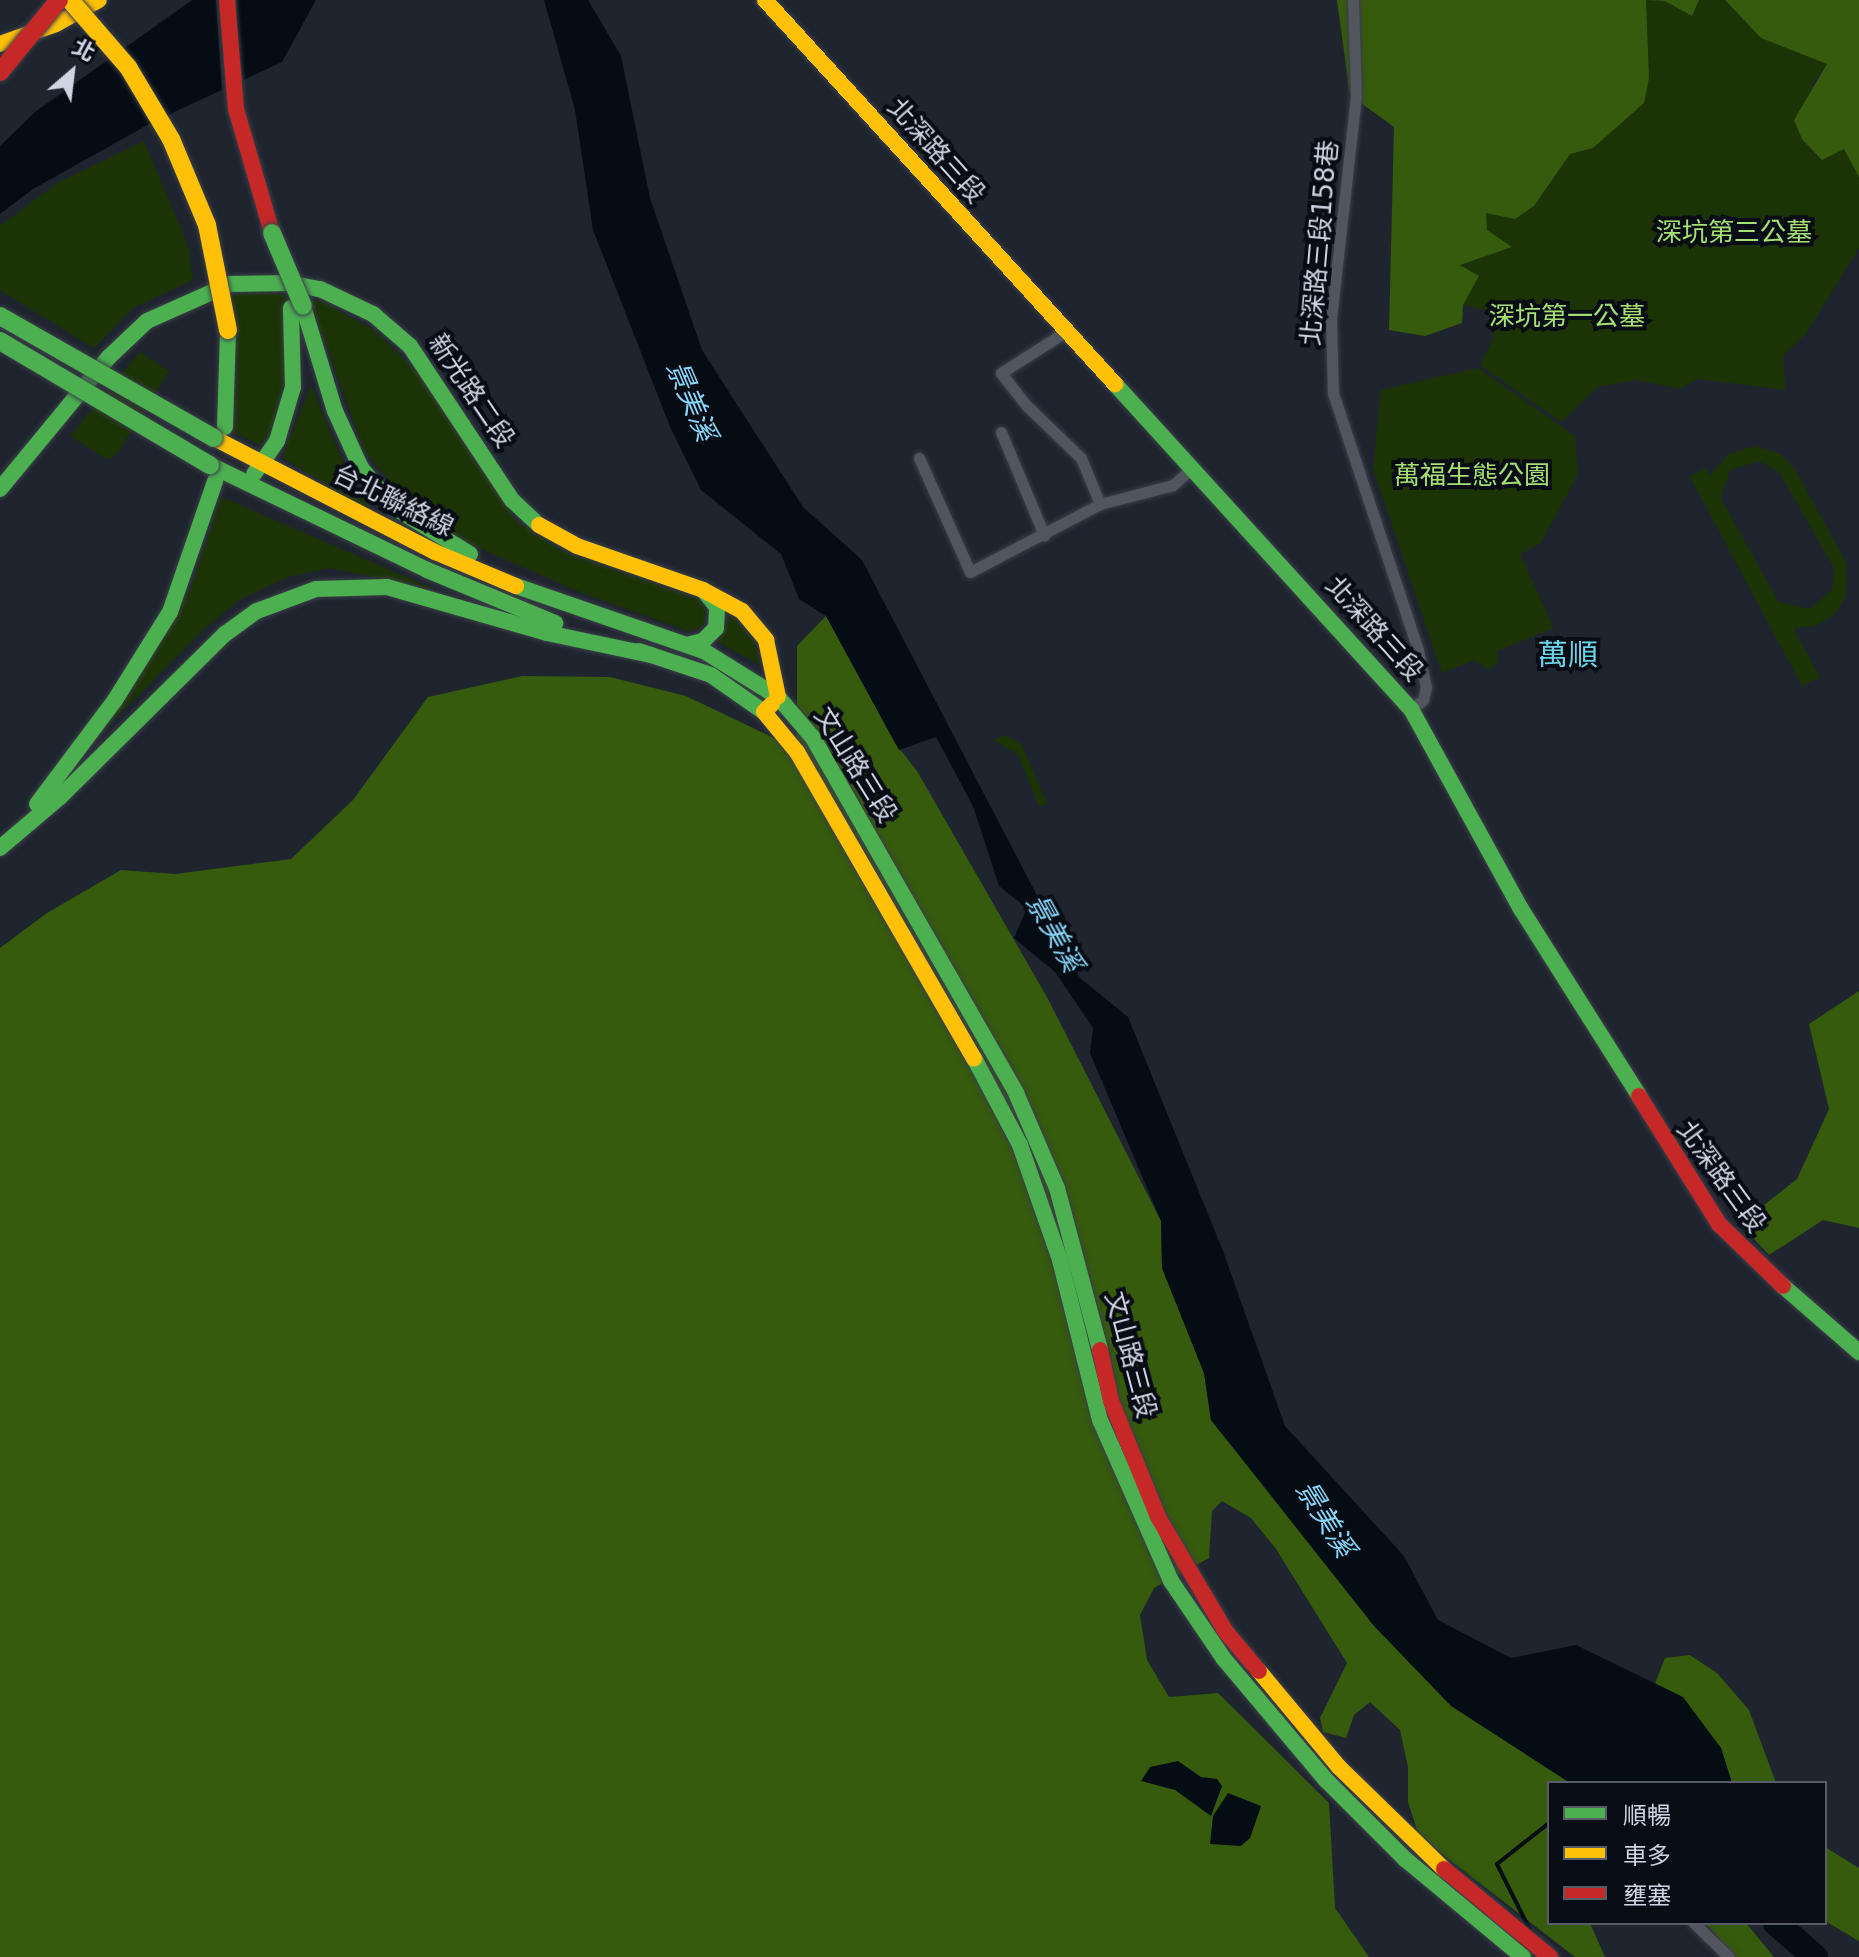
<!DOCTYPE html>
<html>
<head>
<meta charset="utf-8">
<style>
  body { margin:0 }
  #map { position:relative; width:1859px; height:1957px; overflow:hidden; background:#1f252f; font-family:"DejaVu Sans","Noto Sans TC",sans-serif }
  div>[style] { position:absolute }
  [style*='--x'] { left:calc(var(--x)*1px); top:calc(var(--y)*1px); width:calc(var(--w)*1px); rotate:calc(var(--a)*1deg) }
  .green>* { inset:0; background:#1c3306 }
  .forest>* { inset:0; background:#365b0c }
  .water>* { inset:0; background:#040d14 }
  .pier>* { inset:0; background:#1f252f }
  .stream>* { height:4px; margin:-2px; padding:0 2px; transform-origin:2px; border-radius:2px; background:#040d14 }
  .river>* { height:26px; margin:-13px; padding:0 13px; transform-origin:13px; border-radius:13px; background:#040d14 }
  .roads { filter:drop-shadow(0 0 2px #3a3f47) drop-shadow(0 0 2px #3a3f47) }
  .street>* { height:11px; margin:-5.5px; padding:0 5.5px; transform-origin:5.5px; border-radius:5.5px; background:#51555d }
  .fast>* { height:16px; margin:-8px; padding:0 8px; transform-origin:8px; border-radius:8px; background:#4caf50 }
  .slow>* { height:16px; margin:-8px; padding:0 8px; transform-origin:8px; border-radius:8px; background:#ffc107 }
  .jam>* { height:16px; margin:-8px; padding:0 8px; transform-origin:8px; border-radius:8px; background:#c62828 }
  .bridges { filter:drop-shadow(0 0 2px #3a3f47) drop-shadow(0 0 2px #3a3f47) }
  .fast-bridge>* { height:18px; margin:-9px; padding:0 9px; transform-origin:9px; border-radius:9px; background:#4caf50 }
  .slow-bridge>* { height:18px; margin:-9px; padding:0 9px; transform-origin:9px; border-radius:9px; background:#ffc107 }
  .jam-bridge>* { height:18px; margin:-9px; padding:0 9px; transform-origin:9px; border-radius:9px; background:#c62828 }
  span { translate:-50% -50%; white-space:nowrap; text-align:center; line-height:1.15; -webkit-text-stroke:8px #080c14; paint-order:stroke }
  .street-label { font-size:26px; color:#ced5e2 }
  .park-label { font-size:26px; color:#a4e072 }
  .water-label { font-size:28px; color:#88d7fa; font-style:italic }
  .quarter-label { font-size:30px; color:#6bd4e6 }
  .legend { position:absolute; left:1547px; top:1781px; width:280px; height:144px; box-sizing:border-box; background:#080c14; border:2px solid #575c66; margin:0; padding:10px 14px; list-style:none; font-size:24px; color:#ced5e2 }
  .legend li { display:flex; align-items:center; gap:16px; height:40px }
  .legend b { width:40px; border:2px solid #575c66 }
  .north { position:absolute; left:32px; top:32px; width:80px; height:80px; -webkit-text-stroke:6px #080c14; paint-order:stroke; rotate:28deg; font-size:22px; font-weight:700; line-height:32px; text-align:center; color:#ced5e2 }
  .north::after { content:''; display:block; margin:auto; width:28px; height:36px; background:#ced5e2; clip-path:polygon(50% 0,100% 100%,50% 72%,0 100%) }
</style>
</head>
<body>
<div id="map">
  <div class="green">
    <i style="clip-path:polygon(1646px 0,1665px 1px,1692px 16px,1699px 0,1725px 0,1761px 38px,1828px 64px,1812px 84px,1859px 177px,1859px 248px,1805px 335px,1783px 356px,1786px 390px,1697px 379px,1680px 389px,1637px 380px,1598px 387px,1561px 422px,1480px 365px,1493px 339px,1495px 313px,1463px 305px,1479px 276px,1459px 265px,1511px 247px,1487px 230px,1486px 212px,1515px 219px,1534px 206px,1570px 154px,1593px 148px,1649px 78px)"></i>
    <i style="clip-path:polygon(144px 141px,188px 246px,193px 280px,133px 308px,94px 348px,0 290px,0 226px,57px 183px)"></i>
    <i style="clip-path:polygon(269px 292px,323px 302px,376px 331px,416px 371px,517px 522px,562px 551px,698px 599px,706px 608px,704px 625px,690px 632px,580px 592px,463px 541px,414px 510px,364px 451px,312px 305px,285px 375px,270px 435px,260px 445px,235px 433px,237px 362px,228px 294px)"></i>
    <i style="clip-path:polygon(140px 352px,169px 371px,117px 454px,108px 460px,70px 436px)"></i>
    <i style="clip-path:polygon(1478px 368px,1575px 436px,1578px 474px,1541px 543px,1520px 554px,1554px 628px,1497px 651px,1498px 662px,1489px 670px,1474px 660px,1442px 673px,1373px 469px,1381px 390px)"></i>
    <i style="clip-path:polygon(311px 386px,347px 471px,376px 517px,282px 457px)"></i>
    <i style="clip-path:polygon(evenodd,1754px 446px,1781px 454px,1795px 469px,1847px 564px,1846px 596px,1835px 614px,1816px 626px,1793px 628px,1820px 677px,1802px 686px,1690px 477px,1705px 468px,1710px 476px,1728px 454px,1754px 446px,1759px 461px,1779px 472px,1834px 568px,1832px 589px,1810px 609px,1779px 602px,1721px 499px,1730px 470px,1759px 461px)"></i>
    <i style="clip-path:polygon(221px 497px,437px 590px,329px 568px,288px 577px,239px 600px,203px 630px,107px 727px,191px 587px)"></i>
    <i style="clip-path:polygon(731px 614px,755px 642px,760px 665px,718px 642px)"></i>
    <i style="clip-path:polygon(1004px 735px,1021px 743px,1047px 803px,1039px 807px,1018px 755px,994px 740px)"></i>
  </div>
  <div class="forest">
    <i style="clip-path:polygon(1337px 0,1699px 0,1692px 16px,1665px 1px,1646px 0,1649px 78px,1644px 103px,1593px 148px,1570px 154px,1534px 206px,1515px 219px,1486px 213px,1487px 230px,1512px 247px,1460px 265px,1479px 276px,1463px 305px,1462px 323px,1425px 336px,1389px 330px,1394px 127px,1350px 95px)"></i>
    <i style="clip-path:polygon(1725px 0,1859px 0,1859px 177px,1844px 149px,1822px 160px,1802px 139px,1794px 120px,1827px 64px,1761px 38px)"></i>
    <i style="clip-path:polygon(826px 616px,895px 743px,917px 771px,1048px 999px,1161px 1221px,1162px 1268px,1204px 1373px,1211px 1420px,1314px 1547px,1570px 1783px,1549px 1783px,1549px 1923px,1590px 1923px,1605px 1957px,1575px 1957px,1419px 1836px,1408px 1802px,1408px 1767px,1400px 1730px,1370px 1702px,1354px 1715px,1346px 1738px,1323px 1732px,1320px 1718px,1347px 1663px,1276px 1549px,1251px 1518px,1222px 1501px,1212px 1511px,1209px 1558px,1154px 1588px,1140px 1615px,1147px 1660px,1169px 1697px,1218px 1693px,1329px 1803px,1335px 1908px,1369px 1957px,0 1957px,0 948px,47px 913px,121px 870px,175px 874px,291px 859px,353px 800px,428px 697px,522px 676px,610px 677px,686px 696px,797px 749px,797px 646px)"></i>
    <i style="clip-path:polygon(1859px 991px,1859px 1228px,1823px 1220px,1769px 1255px,1740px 1224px,1797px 1179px,1829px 1109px,1809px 1024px)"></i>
    <i style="clip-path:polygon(1690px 1655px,1717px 1673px,1749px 1710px,1776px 1783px,1732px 1783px,1721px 1748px,1655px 1684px,1665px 1658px)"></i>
    <i style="clip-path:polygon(1825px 1847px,1859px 1868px,1859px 1941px,1825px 1921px)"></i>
    <i style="clip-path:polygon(1705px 1923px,1746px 1923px,1774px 1957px,1736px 1957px)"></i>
  </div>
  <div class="water">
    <i style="clip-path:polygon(192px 0,316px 0,282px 62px,151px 123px,33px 189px,0 214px,0 146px,35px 112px)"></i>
    <i style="clip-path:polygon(544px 0,588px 0,621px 56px,650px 198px,702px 350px,803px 507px,862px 560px,1080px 978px,1128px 1017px,1223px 1251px,1285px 1426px,1404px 1556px,1438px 1620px,1511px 1658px,1576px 1645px,1683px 1697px,1721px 1748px,1732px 1783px,1570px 1783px,1451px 1706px,1374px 1626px,1211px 1420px,1204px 1373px,1162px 1268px,1161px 1221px,1090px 1053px,1093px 1028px,1055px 972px,1014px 938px,1027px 908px,999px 886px,973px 806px,936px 737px,899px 750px,826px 616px,799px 599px,781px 554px,701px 490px,671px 429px,593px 230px,575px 110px)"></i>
    <i style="clip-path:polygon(1178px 1761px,1201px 1777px,1217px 1779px,1222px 1786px,1211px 1816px,1175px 1790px,1141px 1781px,1150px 1767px)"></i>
    <i style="clip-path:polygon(1228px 1793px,1261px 1806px,1250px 1838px,1241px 1846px,1210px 1844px,1213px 1816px)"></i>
  </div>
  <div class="pier">
    <i style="clip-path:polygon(216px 0,237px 0,235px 29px,244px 83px,222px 91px)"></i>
  </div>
  <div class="stream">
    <i style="--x:1531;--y:1932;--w:76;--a:-116.6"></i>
    <i style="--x:1497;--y:1864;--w:66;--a:-38.3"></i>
  </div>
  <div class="river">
    <i style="--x:1776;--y:1923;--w:52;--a:41.1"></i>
  </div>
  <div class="roads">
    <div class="street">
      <i style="--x:1353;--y:0;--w:96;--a:88.2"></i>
      <i style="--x:1356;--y:96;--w:223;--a:96.4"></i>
      <i style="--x:1331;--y:318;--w:75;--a:88.5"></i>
      <i style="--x:1333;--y:393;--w:271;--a:71.7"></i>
      <i style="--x:1418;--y:650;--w:38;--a:78"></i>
      <i style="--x:1426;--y:687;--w:13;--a:103"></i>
      <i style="--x:1423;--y:700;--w:15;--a:143"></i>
      <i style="--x:1065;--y:332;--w:76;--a:147.4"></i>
      <i style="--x:1001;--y:373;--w:41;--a:52"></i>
      <i style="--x:1026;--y:405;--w:76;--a:43.9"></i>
      <i style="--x:1081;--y:458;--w:50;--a:67.6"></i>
      <i style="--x:1001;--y:432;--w:112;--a:67.3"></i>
      <i style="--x:919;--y:458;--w:125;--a:65.9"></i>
      <i style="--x:970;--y:572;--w:147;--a:-27.6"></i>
      <i style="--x:1100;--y:504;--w:75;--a:-14.6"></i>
      <i style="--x:1173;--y:485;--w:25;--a:-42"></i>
      <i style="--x:1694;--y:1923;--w:49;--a:44.2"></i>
    </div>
    <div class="fast">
      <i style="--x:303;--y:306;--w:110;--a:73.1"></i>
      <i style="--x:335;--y:411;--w:63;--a:65.5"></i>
      <i style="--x:361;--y:468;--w:52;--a:49.6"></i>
      <i style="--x:395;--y:508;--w:88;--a:31.5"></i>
      <i style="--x:1115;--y:384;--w:440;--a:47.7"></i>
      <i style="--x:1411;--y:709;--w:228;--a:61.2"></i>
      <i style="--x:1521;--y:909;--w:221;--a:57.7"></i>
      <i style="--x:225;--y:427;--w:97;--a:-88.2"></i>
      <i style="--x:210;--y:465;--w:241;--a:25.8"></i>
      <i style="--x:427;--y:570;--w:139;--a:22.5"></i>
      <i style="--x:254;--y:474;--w:40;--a:-55.1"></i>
      <i style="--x:277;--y:441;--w:56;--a:-73.5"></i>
      <i style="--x:293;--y:387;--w:79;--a:-91.5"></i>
      <i style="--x:0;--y:489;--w:171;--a:-50.5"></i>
      <i style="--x:109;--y:357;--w:52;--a:-43.5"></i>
      <i style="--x:147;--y:321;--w:91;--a:-24"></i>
      <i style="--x:230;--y:284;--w:58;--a:-1"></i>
      <i style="--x:288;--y:283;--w:33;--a:11"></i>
      <i style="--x:320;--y:289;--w:59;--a:25.3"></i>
      <i style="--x:373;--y:314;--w:49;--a:40.9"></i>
      <i style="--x:410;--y:346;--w:185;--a:56.5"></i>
      <i style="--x:512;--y:500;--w:37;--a:43"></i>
      <i style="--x:516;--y:586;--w:199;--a:19.1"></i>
      <i style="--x:704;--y:651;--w:87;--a:31.9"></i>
      <i style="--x:687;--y:645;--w:16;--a:-14"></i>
      <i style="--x:703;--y:641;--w:18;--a:-45"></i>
      <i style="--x:716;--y:628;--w:21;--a:-87"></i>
      <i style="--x:717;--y:607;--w:22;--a:-129"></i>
      <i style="--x:639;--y:651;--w:76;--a:18.4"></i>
      <i style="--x:711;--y:675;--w:65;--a:34.9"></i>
      <i style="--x:778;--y:697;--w:54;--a:49.5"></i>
      <i style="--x:813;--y:738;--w:409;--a:60.2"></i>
      <i style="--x:1016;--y:1093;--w:103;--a:66.7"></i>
      <i style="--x:1057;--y:1188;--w:168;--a:75.1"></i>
      <i style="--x:37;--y:804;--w:130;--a:-53.1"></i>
      <i style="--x:115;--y:700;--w:104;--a:-58"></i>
      <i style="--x:170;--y:612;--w:139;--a:-71"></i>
      <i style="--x:0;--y:848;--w:79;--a:-40.4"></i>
      <i style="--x:60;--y:797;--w:232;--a:-44.7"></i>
      <i style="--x:225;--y:634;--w:39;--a:-36"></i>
      <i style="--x:257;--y:611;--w:63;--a:-20.4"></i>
      <i style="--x:316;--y:589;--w:71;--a:-1.6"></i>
      <i style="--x:387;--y:587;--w:166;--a:16"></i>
      <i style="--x:547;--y:633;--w:106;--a:11.9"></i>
      <i style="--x:974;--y:1058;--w:98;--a:62.1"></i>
      <i style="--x:1020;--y:1145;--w:122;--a:70.8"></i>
      <i style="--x:1060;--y:1260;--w:165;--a:76"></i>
      <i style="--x:1100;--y:1420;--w:176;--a:66.2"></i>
      <i style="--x:1171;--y:1581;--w:94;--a:55.8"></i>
      <i style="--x:1224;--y:1659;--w:158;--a:49.9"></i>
      <i style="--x:1326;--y:1780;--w:112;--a:45"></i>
      <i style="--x:1405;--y:1859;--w:153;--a:39.7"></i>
      <i style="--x:1783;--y:1286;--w:101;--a:41"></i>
    </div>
    <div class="slow">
      <i style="--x:765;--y:0;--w:520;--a:47.65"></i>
      <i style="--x:0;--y:44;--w:59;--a:-19.7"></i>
      <i style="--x:56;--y:24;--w:49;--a:-29.2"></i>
      <i style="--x:214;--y:438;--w:249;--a:27.3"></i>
      <i style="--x:435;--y:552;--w:88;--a:22.8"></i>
      <i style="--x:539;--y:525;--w:43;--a:28.9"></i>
      <i style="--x:577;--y:546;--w:133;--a:19.2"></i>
      <i style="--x:703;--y:590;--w:44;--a:28.3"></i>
      <i style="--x:742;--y:611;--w:38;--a:50"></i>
      <i style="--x:766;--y:640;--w:58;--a:78.1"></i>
      <i style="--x:772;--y:704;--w:11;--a:135"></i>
      <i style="--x:764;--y:712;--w:52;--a:50.5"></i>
      <i style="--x:797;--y:752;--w:354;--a:60"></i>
      <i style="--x:1259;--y:1671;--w:125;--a:50.2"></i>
      <i style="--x:1339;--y:1767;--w:146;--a:44.2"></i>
    </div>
    <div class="jam">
      <i style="--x:227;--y:0;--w:109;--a:85.3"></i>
      <i style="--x:236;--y:109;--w:129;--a:73.8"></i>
      <i style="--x:1639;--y:1096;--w:151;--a:58"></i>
      <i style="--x:1719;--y:1224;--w:89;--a:44.1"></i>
      <i style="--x:1100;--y:1350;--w:52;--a:77.8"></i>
      <i style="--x:1111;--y:1401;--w:125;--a:67.9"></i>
      <i style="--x:1158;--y:1517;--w:134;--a:59.4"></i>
      <i style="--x:1226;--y:1632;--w:51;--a:49.8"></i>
      <i style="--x:1444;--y:1869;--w:138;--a:39.7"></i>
    </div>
  </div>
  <div class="bridges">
    <div class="fast-bridge">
      <i style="--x:272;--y:233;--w:79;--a:67"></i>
      <i style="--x:0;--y:316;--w:246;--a:29.7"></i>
      <i style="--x:0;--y:341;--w:244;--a:30.6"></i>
    </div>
    <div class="slow-bridge">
      <i style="--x:70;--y:0;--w:89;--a:49.1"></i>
      <i style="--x:128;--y:67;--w:84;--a:59.2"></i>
      <i style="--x:171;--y:139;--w:93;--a:67.3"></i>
      <i style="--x:207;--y:225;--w:107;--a:78.7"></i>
    </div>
    <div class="jam-bridge">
      <i style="--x:0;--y:72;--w:93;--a:-50.7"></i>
    </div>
  </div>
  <div class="street-label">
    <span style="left:936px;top:151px;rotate:48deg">北深路三段</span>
    <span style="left:1320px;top:243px;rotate:-85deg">北深路三段158巷</span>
    <span style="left:471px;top:391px;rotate:56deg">新光路二段</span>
    <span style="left:393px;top:501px;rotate:26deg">台北聯絡線</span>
    <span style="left:1374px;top:629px;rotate:48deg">北深路三段</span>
    <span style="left:855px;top:765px;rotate:58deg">文山路三段</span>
    <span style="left:1721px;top:1177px;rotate:54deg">北深路三段</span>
    <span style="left:1130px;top:1355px;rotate:75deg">文山路三段</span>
  </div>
  <div class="park-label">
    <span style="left:1734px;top:233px">深坑第三公墓</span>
    <span style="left:1567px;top:317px">深坑第一公墓</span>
    <span style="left:1472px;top:476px">萬福生態公園</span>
  </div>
  <div class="water-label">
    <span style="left:691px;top:401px;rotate:67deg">景美溪</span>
    <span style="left:1054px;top:933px;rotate:61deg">景美溪</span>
    <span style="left:1325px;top:1519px;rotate:58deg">景美溪</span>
  </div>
  <div class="quarter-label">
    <span style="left:1568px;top:655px">萬順</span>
  </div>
  <ul class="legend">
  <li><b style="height:10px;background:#4caf50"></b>順暢</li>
  <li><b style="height:10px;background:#ffc107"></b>車多</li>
  <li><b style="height:10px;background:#c62828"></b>壅塞</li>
  </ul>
  <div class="north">北</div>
</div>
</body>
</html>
